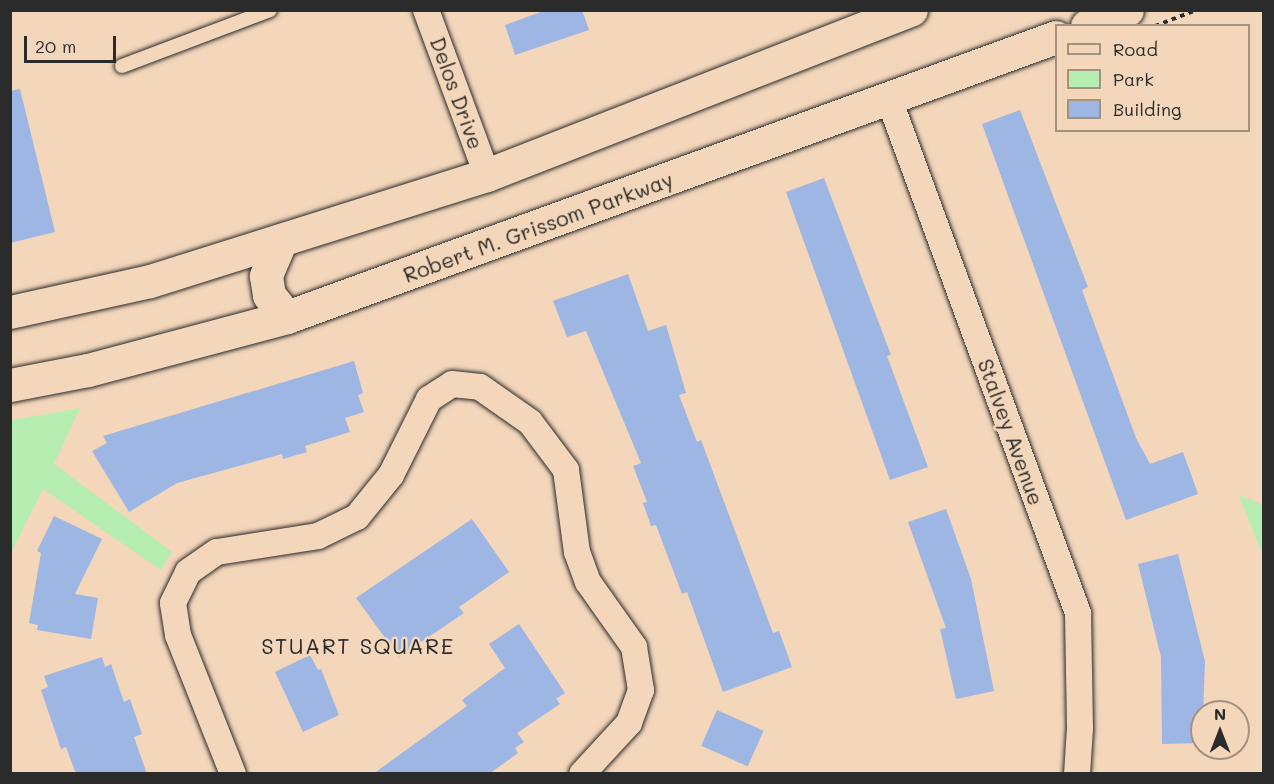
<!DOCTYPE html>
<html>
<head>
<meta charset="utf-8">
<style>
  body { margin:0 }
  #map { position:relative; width:1274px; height:784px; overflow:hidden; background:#f4d6ba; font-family:Mali,sans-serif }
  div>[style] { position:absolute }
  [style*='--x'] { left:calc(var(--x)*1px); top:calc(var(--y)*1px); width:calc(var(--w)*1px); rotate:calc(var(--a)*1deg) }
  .green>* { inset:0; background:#b6eeb1 }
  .building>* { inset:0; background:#9db6e3; transform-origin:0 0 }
  .path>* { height:4px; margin-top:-2px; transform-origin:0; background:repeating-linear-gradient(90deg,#2b2b2b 0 4.5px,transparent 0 9px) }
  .roads { filter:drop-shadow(0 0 2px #2b2b2b) drop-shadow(0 0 2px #2b2b2b) }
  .lane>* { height:14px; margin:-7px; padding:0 7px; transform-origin:7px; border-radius:7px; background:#f4d6ba }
  .street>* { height:26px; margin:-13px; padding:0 13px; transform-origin:13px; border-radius:13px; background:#f4d6ba }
  .secondary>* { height:33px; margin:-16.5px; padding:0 16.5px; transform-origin:16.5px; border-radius:16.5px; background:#f4d6ba }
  span { translate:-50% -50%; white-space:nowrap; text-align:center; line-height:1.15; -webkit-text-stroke:5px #f4d6ba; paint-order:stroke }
  .street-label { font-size:21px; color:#2b2b2b }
  .neighbourhood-label { font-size:22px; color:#2b2b2b; letter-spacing:1.5px }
  .frame { position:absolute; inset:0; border:12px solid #2b2b2b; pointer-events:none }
  .legend { position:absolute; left:1055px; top:24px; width:195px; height:108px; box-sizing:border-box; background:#f4d6ba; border:2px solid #a49281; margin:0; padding:8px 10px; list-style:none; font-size:18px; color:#2b2b2b }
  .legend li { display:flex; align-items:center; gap:12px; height:30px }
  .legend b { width:30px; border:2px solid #a49281 }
  .north { position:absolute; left:1190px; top:700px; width:60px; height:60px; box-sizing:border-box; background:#f4d6ba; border:2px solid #a49281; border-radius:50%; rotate:0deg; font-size:16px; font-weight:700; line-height:24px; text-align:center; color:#2b2b2b }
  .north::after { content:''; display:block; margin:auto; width:21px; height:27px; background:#2b2b2b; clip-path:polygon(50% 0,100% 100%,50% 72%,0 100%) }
  .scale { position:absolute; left:24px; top:36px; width:92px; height:27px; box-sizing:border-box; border:3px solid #2b2b2b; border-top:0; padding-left:8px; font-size:18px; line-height:21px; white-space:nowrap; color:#2b2b2b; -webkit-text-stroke:4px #f4d6ba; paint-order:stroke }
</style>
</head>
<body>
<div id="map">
  <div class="green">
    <i style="clip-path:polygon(80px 408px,54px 464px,172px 552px,161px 570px,43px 489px,11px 553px,11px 420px)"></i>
    <i style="clip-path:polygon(1239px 495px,1263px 505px,1263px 557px)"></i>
  </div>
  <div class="building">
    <i style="clip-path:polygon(546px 10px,582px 10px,589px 30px,515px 55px,505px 25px)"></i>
    <i style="clip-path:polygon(20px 89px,55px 232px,10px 243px,10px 91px)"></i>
    <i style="clip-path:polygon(1020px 110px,1088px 287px,1082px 290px,1136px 438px,1150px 464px,1183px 452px,1198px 494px,1126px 520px,982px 124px)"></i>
    <i style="clip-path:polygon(824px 178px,891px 355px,887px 356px,928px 467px,890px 480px,786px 192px)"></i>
    <i style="clip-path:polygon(628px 274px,648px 331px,666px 325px,686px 393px,679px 395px,697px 442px,701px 440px,773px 633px,779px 631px,792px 667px,723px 692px,687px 592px,682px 594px,656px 525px,651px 526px,643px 503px,647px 502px,633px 466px,641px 463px,586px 331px,567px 337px,553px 301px)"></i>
    <i style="clip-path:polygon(354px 361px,363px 393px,358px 395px,364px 412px,345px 418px,350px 432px,305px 446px,307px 452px,283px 459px,282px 454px,177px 483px,129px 512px,92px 451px,107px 443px,103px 436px)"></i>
    <i style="clip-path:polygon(946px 509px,971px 579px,994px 691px,956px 699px,940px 629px,946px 628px,908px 522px)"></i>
    <i style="clip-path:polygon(54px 516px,102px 539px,75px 594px,98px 598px,91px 639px,37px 630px,38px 625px,29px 623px,41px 553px,37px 551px)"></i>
    <i style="clip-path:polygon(472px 519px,509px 572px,459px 607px,464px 613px,399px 657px,356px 598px)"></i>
    <i style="clip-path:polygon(1178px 554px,1205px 661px,1202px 743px,1162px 744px,1161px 657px,1138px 564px)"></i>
    <i style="clip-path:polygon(519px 624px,565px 693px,556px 699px,560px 704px,517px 733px,524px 742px,515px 748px,518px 753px,489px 774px,373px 774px,467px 706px,462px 700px,505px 668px,489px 644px)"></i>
    <i style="clip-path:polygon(310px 655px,318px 670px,321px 669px,339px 715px,303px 732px,275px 672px)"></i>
    <i style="clip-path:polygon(102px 657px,105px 667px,111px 664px,124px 702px,130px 699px,142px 734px,134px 737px,147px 774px,76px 774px,66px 747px,61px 749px,41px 690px,48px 687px,44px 676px)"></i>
    <i style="left:717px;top:710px;width:51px;height:39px;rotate:24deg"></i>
  </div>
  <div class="path">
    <i style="--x:1155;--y:26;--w:44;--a:-21.3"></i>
  </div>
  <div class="roads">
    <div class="lane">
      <i style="--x:122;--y:66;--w:158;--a:-20.7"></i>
    </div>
    <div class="street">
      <i style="--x:426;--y:10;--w:176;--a:69.7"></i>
      <i style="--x:889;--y:99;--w:548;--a:69.81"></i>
      <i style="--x:1078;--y:613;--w:115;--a:89"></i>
      <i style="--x:1080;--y:728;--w:46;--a:93.7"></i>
      <i style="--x:233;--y:774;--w:149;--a:-111.6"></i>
      <i style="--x:178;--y:635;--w:32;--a:-99"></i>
      <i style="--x:173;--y:603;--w:34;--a:-64"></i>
      <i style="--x:188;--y:572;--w:35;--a:-35"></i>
      <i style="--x:217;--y:552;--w:102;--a:-9"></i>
      <i style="--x:318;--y:536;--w:43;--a:-26"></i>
      <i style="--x:357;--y:517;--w:54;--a:-51"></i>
      <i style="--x:391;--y:475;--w:85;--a:-63.4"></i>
      <i style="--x:429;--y:399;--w:27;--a:-33"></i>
      <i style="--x:452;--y:384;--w:28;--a:6"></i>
      <i style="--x:480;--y:387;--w:61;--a:35"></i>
      <i style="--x:530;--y:422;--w:60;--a:53.1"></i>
      <i style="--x:566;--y:470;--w:83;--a:82.4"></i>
      <i style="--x:577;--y:552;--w:32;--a:70"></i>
      <i style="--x:588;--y:582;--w:80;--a:54.7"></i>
      <i style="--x:634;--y:647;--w:44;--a:80.8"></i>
      <i style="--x:641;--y:690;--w:35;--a:110"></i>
      <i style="--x:629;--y:723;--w:69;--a:132.7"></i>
    </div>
    <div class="secondary">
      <i style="--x:1087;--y:26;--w:43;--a:-21.8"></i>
      <i style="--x:281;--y:240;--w:39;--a:113"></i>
      <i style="--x:266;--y:276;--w:19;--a:81"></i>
      <i style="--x:269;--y:295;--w:28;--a:51"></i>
      <i style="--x:10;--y:312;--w:143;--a:-12.5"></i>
      <i style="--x:150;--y:281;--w:353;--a:-17.5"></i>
      <i style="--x:487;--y:175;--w:455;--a:-21.3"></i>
      <i style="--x:10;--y:385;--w:79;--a:-10.9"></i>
      <i style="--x:88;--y:370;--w:206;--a:-14.9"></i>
      <i style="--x:287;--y:317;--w:818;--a:-20.01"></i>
    </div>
  </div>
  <div class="street-label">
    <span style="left:457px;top:93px;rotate:70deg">Delos Drive</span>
    <span style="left:538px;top:227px;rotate:-20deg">Robert M. Grissom Parkway</span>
    <span style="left:1011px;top:432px;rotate:70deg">Stalvey Avenue</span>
  </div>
  <div class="neighbourhood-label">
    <span style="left:358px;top:646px">STUART SQUARE</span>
  </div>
  <div class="frame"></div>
  <ul class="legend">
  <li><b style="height:8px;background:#f4d6ba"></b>Road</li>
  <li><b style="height:16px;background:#b6eeb1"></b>Park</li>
  <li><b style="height:16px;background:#9db6e3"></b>Building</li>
  </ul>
  <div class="north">N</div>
  <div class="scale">20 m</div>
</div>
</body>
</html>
